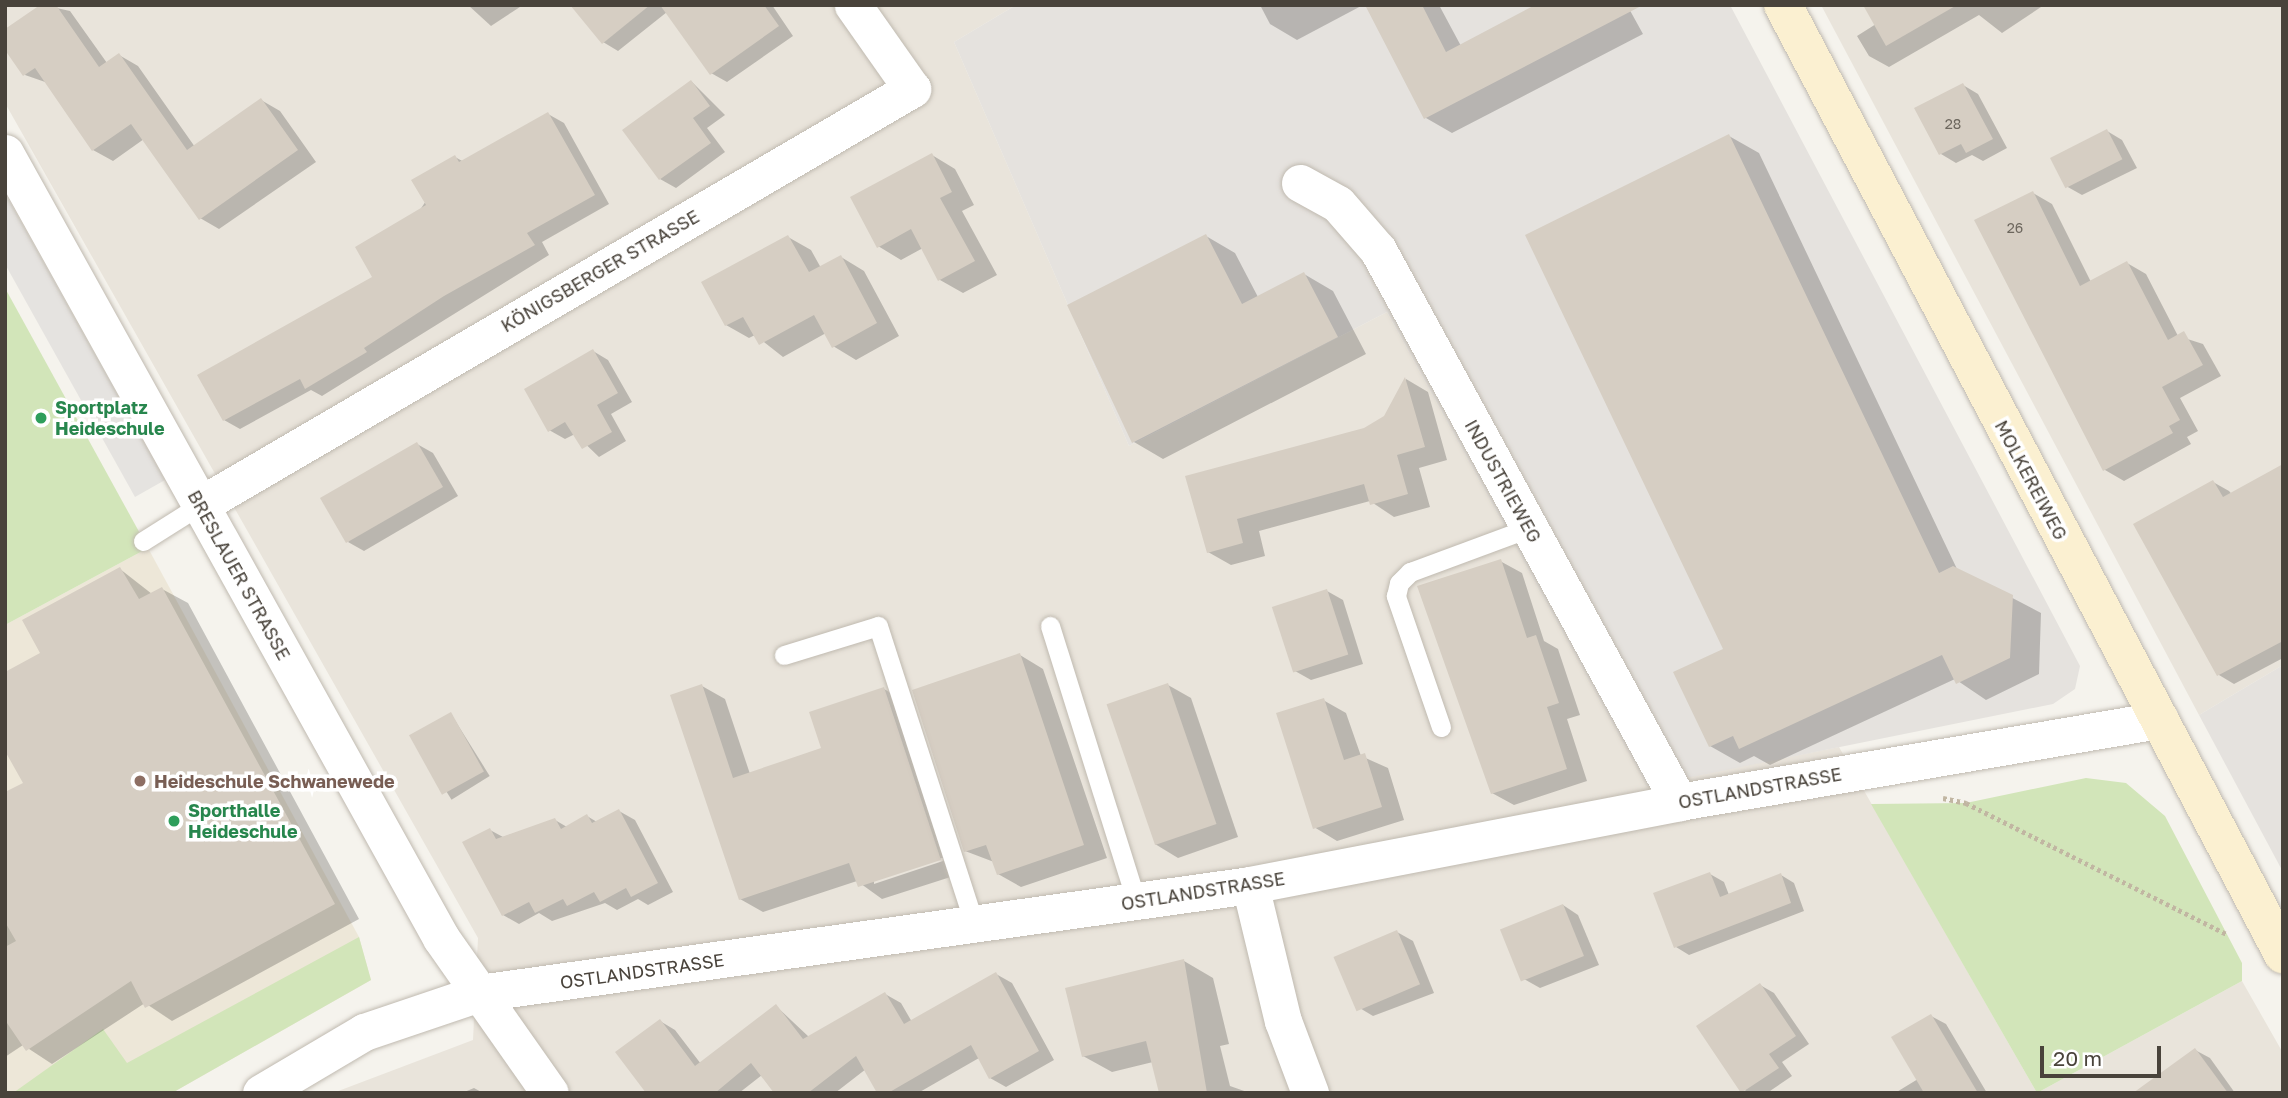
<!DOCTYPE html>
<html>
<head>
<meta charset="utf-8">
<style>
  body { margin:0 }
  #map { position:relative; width:2288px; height:1098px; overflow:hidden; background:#f5f3ed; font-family:"Golos Text",sans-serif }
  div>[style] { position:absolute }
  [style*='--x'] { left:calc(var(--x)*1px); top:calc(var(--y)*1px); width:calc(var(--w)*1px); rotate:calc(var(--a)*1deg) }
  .residential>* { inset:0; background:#e9e4db }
  .industrial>* { inset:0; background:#e5e2de }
  .education>* { inset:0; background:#ede7d8 }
  .green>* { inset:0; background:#d2e5b9 }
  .parking>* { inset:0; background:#e5e3e0 }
  .shadow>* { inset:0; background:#0003; transform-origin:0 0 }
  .building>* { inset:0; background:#d6cec3; transform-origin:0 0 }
  .path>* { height:4.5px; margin-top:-2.25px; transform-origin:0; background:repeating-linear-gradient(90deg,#c1b6a2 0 3.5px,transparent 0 7px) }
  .roads { filter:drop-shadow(0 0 2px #c0bab0) drop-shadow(0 0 2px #c0bab0) }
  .service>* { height:19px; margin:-9.5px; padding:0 9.5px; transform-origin:9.5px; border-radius:9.5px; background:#fff }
  .minor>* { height:37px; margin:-18.5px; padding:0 18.5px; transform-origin:18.5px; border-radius:18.5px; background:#fff }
  .secondary>* { height:38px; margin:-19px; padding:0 19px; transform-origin:19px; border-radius:19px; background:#fbf0d1 }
  .dots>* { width:19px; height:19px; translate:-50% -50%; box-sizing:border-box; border:4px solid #fff; border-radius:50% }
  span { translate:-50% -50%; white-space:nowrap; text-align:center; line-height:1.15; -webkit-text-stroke:7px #fff; paint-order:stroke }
  .number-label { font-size:14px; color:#6c665d }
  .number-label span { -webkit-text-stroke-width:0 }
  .street-label { font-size:18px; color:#49433b }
  .leisure-label { font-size:18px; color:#27864d; font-weight:700 }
  .left { translate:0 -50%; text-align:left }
  .education-label { font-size:18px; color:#785e54; font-weight:700 }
  .frame { position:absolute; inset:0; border:7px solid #49433b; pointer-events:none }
  .scale { position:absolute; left:2040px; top:1046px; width:121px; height:32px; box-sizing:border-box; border:4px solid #49433b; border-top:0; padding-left:9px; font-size:21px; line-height:24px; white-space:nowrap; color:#49433b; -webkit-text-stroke:5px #fff; paint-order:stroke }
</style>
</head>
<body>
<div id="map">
  <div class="residential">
    <i style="clip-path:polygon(5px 5px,1016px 5px,954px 42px,1129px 446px,1387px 312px,1647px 785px,1839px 747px,2037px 1093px,2242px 981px,2283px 1053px,2283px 1093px,333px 1093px,473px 1040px,478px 938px,5px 103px)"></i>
    <i style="clip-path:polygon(1821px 5px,2283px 5px,2283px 665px,2199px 715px)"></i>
  </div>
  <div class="industrial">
    <i style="clip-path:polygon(1016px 5px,1730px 5px,2080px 666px,2075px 689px,2053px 704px,1647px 786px,1387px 312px,1129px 446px,954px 42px)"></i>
    <i style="clip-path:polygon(2283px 665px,2283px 872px,2199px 715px)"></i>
  </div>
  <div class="education">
    <i style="clip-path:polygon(148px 548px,359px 937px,371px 980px,172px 1093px,5px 1093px,5px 625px)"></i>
  </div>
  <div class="green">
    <i style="clip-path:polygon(5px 288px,148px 548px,5px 625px)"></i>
    <i style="clip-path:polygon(2086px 778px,2126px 783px,2165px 816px,2242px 963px,2242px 981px,2037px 1093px,1871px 804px,1966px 803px)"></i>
    <i style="clip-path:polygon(359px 937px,371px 980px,172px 1093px,13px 1093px,103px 1029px,127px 1063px)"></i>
  </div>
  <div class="parking">
    <i style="clip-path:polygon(5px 193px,165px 480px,135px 497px,5px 264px)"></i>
  </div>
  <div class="shadow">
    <i style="clip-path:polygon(43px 5px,70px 11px,107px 63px,119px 55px,138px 66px,195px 147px,261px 100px,280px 111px,316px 162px,219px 229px,200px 218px,144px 139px,113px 161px,93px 150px,48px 83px,25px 75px)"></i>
    <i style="clip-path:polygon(468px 5px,523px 5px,491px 26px)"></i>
    <i style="clip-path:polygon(574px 5px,772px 5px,793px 36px,727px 82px,711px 73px,667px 12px,618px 51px,603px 42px)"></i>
    <i style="clip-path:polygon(1260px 5px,1363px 5px,1297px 40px,1270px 24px)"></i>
    <i style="clip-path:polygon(1367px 5px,1439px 5px,1461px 46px,1627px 5px,1643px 34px,1452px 133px,1426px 118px)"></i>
    <i style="clip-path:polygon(1866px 5px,2044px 5px,2002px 33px,1979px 15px,1889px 67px,1869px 56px,1857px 36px,1876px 24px)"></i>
    <i style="clip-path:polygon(692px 82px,725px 115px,707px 128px,725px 152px,676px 188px,660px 179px)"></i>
    <i style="clip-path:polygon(1963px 85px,1978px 94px,2007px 148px,1983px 161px,1972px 155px,1956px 163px,1941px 154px)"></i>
    <i style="clip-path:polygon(548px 114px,564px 123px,609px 204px,542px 242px,549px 255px,322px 396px,311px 390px,240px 429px,224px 420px,375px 278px,455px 157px,464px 162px)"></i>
    <i style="clip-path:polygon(2107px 131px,2122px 140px,2137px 168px,2082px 195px,2066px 186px)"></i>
    <i style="clip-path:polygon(1729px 136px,1759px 153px,1957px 569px,2041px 613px,2039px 674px,1986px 700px,1955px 679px,1770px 765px,1754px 756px,1740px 763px,1710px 746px,1726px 649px)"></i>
    <i style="clip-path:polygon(932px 155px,955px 169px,974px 205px,962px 211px,997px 275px,963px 293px,940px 280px,923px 248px,901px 260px,878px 246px)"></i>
    <i style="clip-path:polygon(2033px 193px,2052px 204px,2091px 282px,2127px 263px,2146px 274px,2178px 336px,2203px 344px,2221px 376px,2180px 398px,2198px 431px,2187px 437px,2191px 444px,2124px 481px,2105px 470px)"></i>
    <i style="clip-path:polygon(1206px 236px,1235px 253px,1258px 297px,1304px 274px,1333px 291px,1366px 354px,1163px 459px,1134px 442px)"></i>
    <i style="clip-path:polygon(788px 237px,811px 250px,821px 268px,841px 257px,864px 271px,899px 336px,856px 360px,833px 346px,826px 333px,783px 357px,755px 335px,749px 338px,726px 325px)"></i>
    <i style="clip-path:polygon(593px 351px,608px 360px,632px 402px,611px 414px,626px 441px,599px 457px,575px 434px,565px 439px,549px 430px)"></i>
    <i style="clip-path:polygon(1406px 379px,1428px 392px,1447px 460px,1419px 468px,1430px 507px,1394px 517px,1370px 501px,1259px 531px,1265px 556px,1231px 565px,1208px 552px,1188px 477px,1365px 429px,1386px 417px)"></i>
    <i style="clip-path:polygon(417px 444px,433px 453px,458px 496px,364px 551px,348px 542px)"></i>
    <i style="clip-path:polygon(2213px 482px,2229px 491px,2283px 553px,2283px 658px,2234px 684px,2219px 675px)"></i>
    <i style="clip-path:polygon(1500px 561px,1522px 573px,1544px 641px,1558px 649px,1580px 715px,1567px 719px,1587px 781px,1514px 805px,1492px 793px)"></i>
    <i style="clip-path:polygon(120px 569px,152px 594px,162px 589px,188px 603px,359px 919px,172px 1021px,145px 1003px,52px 1064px,23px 1045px,5px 1057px,5px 794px,25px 783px,42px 654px)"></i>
    <i style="clip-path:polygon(1327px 591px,1343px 600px,1363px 664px,1311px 680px,1295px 671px)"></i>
    <i style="clip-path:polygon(1020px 655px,1043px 669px,1107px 858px,1021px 887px,998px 874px,994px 862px,965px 851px)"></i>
    <i style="clip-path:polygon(1168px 685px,1191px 698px,1238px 837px,1178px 858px,1155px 844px)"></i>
    <i style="clip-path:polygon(evenodd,702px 686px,725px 699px,750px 774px,823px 749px,884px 689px,907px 702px,963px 873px,882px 899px,857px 881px,763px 912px,740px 899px,702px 686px,948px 856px,949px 859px,874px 884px,874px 880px,948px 856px)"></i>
    <i style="clip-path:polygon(1323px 700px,1346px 713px,1361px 756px,1388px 768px,1404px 820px,1337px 841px,1314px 827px)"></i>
    <i style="left:451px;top:714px;width:73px;height:45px;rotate:58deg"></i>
    <i style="clip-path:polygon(619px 811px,635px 820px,673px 892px,648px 905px,638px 899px,617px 910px,605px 903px,552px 921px,539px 913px,519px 924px,503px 915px,490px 830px,503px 837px,555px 820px,567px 827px,587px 816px,597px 822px)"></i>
    <i style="clip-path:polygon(1710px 874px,1724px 882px,1729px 895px,1781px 875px,1794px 883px,1804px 911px,1689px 955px,1676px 947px)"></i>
    <i style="clip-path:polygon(1563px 905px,1578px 915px,1599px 965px,1540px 988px,1524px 979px)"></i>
    <i style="clip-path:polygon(1397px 932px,1413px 941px,1434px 993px,1373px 1016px,1358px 1007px)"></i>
    <i style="clip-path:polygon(1184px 961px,1213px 978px,1229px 1044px,1220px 1046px,1230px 1086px,1250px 1093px,1161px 1093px,1153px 1062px,1112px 1072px,1083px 1056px)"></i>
    <i style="clip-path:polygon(996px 974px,1012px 983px,1054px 1060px,1006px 1087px,990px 1078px,979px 1058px,918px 1093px,879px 1093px,866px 1069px,835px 1093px,776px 1093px,762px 1075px,739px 1093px,648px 1093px,660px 1021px,675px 1030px,701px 1064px,776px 1006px,809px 1037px,885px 994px,901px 1003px,912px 1022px)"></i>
    <i style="clip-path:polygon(1760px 985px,1774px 993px,1809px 1044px,1782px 1062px,1792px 1076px,1767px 1093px,1745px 1093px)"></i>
    <i style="clip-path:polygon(1931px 1016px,1946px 1024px,1987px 1093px,1895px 1093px,1918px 1079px)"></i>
    <i style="clip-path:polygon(2195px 1050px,2210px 1058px,2235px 1093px,2160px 1093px)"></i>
    <i style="clip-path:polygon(474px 1088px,483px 1093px,462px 1093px)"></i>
  </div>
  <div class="building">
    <i style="clip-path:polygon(40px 5px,56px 5px,99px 67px,119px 53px,187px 150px,261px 98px,298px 150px,199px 220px,131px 124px,92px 151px,35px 68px,23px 76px,5px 50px,5px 29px)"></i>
    <i style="clip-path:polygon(570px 5px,650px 5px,602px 44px)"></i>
    <i style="clip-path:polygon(660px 5px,764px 5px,779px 26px,710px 75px)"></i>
    <i style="clip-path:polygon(1365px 5px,1422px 5px,1446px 52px,1535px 5px,1643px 5px,1424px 119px)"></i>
    <i style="clip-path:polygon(1863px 5px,1957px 5px,1886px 46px)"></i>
    <i style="clip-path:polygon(691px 80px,710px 106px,693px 118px,711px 143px,659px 180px,622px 130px)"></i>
    <i style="clip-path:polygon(1963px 83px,1993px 139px,1966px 153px,1961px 144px,1939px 155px,1914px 108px)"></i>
    <i style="clip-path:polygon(548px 112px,595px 195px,527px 233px,535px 245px,444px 296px,364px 348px,367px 352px,305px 389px,300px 379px,223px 421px,197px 375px,372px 277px,355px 247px,426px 205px,411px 180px,455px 155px,459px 162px)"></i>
    <i style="left:2107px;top:129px;width:34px;height:64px;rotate:63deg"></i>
    <i style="clip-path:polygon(1729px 134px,1939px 573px,1953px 566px,2013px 595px,2010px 658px,1956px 684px,1942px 655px,1739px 749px,1733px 736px,1709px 747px,1673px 672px,1723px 649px,1525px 235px)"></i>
    <i style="clip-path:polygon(932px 153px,952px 192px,940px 198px,975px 261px,938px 281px,911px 229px,877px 248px,850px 197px)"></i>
    <i style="clip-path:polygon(2033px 191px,2080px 286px,2127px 261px,2168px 340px,2184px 331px,2203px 365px,2162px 387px,2180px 420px,2169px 426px,2173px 433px,2103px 471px,1974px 220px)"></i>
    <i style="clip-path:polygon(1206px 234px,1242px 304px,1304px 272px,1338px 337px,1132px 443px,1067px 305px)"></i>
    <i style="clip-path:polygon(788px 235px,809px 272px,841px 255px,877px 323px,832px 348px,814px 315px,759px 345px,743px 317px,725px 326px,701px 282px)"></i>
    <i style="clip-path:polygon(593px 349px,618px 393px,597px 405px,612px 432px,582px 449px,565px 422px,548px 432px,524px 389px)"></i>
    <i style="clip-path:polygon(1405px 377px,1425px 447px,1397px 455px,1408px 494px,1370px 505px,1364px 484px,1237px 519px,1243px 543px,1207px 553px,1185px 476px,1364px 428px,1384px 416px)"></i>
    <i style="left:417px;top:442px;width:52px;height:112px;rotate:60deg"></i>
    <i style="clip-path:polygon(2283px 464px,2283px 641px,2217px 676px,2133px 524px,2213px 480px,2223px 497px)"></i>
    <i style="clip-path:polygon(1501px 559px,1527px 638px,1536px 635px,1559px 703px,1547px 707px,1567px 769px,1491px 794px,1417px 586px)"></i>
    <i style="clip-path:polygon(120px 567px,139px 599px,162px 587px,335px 904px,145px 1008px,131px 981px,26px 1051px,5px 1020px,5px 947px,16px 941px,5px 922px,5px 792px,23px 783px,5px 751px,5px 672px,40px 653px,22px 620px)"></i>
    <i style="left:1327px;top:589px;width:69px;height:58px;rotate:72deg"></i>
    <i style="clip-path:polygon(1020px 653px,1084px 845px,997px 875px,986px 845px,964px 852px,912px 690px)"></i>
    <i style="left:1168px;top:683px;width:149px;height:65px;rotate:71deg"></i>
    <i style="clip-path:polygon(702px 684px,733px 778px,821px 748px,809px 712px,884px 687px,941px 860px,858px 887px,849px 863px,739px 900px,670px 695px)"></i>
    <i style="clip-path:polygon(1324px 698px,1344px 760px,1365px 753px,1382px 807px,1313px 829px,1276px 713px)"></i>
    <i style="left:451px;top:712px;width:68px;height:48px;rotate:61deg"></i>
    <i style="clip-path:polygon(619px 809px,658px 883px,631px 897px,626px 888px,600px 902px,594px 892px,567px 906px,563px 899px,535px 913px,529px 902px,502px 916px,462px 842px,490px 828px,496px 839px,555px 818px,561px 829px,587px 814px,592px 823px)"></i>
    <i style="clip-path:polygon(1710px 872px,1720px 897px,1781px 873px,1791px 903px,1674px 948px,1653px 893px)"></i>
    <i style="left:1563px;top:904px;width:56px;height:68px;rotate:68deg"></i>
    <i style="left:1397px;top:930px;width:59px;height:69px;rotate:67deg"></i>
    <i style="clip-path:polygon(1184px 959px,1207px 1093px,1159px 1093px,1146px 1041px,1082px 1057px,1065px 988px)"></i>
    <i style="clip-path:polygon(996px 972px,1039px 1051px,989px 1079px,971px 1045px,888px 1093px,877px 1093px,856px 1056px,808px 1093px,774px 1093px,751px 1063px,715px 1093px,646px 1093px,615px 1052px,660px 1019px,695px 1066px,776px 1004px,803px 1039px,885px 992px,904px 1024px)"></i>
    <i style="clip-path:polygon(1760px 983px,1796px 1036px,1769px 1054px,1779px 1068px,1741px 1093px,1696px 1026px)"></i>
    <i style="clip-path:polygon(1931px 1014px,1978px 1093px,1924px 1093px,1891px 1037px)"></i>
    <i style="clip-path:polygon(2195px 1048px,2228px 1093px,2133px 1093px)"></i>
  </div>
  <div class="path">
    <i style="--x:1943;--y:798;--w:24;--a:12"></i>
    <i style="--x:1966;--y:803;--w:293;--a:26.7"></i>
  </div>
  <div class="roads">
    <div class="service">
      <i style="--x:143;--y:541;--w:67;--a:-32.3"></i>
      <i style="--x:1050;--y:626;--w:288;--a:72.6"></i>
      <i style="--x:784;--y:655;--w:98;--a:-17.1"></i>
      <i style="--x:878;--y:626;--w:313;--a:72.1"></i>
      <i style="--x:1441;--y:727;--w:139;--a:-109"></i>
      <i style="--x:1396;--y:596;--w:13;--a:-77"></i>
      <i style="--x:1399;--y:583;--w:16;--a:-45"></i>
      <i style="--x:1410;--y:572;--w:127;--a:-20.3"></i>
    </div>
    <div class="minor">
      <i style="--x:5;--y:153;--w:898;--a:60.95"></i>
      <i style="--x:441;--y:938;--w:189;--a:54.9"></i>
      <i style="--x:1300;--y:183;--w:43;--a:28.9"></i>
      <i style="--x:1338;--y:204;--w:61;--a:49"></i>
      <i style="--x:1378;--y:250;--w:629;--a:61.4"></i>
      <i style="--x:200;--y:505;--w:825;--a:-30.3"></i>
      <i style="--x:912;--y:89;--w:103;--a:-125.1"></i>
      <i style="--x:1250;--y:885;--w:140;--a:76.4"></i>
      <i style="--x:1283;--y:1021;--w:77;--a:69.4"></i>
      <i style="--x:261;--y:1093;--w:120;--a:-30.6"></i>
      <i style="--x:364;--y:1032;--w:121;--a:-18.7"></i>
      <i style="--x:479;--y:993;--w:779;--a:-7.97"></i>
      <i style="--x:1250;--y:885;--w:437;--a:-10.9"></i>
      <i style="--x:1679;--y:802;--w:488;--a:-9.7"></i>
    </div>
    <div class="secondary">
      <i style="--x:1783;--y:5;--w:1073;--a:62.22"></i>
    </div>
  </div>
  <div class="dots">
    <i style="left:41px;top:418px;background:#2e9e5b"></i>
    <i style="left:140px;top:781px;background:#8d6e63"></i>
    <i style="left:174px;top:821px;background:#2e9e5b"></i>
  </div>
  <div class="number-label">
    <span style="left:1953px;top:124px">28</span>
    <span style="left:2015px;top:228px">26</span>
  </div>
  <div class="street-label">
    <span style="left:600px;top:271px;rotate:-30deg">KÖNIGSBERGER STRASSE</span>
    <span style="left:2031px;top:480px;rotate:62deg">MOLKEREIWEG</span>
    <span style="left:1503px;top:481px;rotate:61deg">INDUSTRIEWEG</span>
    <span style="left:239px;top:575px;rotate:61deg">BRESLAUER STRASSE</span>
    <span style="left:1760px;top:788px;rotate:-10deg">OSTLANDSTRASSE</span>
    <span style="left:1203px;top:891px;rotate:-9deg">OSTLANDSTRASSE</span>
    <span style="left:642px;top:971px;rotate:-8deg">OSTLANDSTRASSE</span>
  </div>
  <div class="leisure-label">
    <span class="left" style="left:55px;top:418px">Sportplatz<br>Heideschule</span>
    <span class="left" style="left:188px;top:821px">Sporthalle<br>Heideschule</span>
  </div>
  <div class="education-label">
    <span class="left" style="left:154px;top:781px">Heideschule Schwanewede</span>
  </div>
  <div class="frame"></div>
  <div class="scale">20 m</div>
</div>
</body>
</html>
